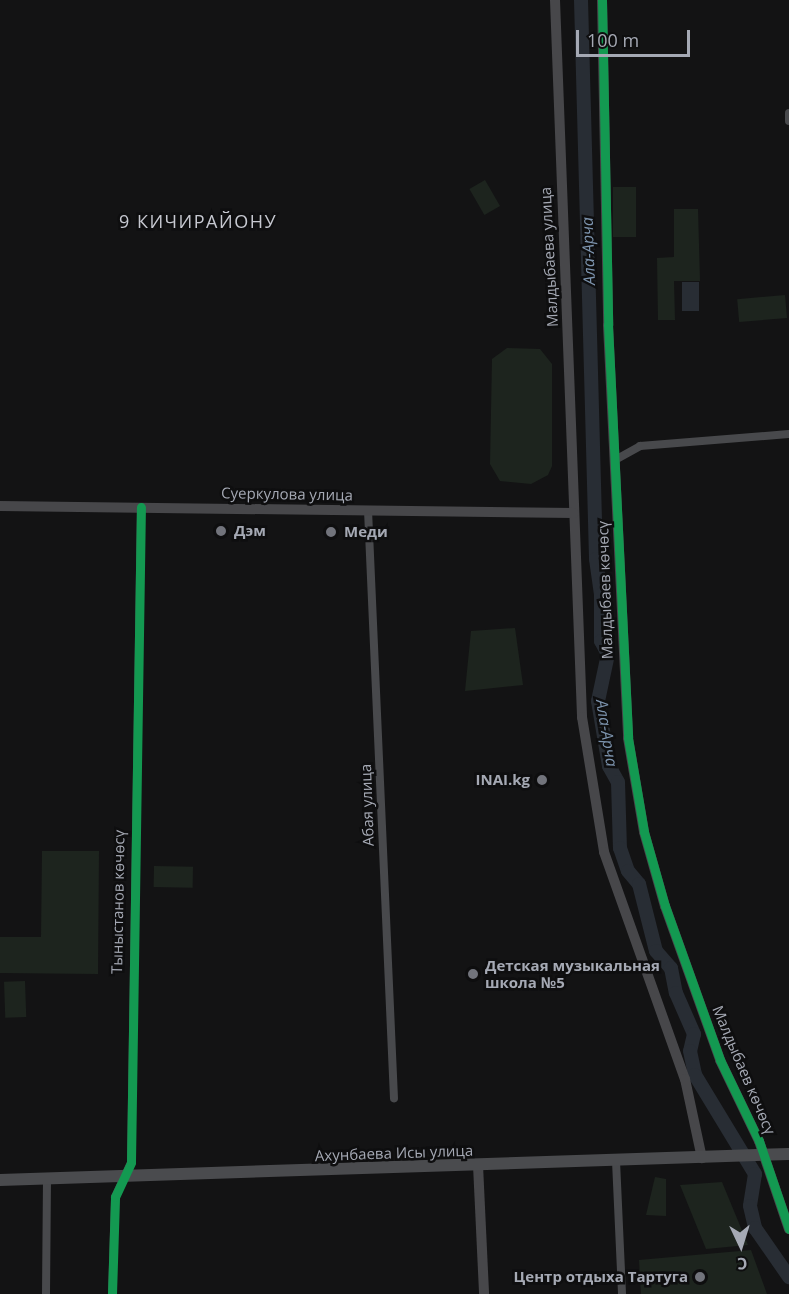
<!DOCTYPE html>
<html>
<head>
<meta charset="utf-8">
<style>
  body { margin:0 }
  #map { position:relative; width:789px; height:1294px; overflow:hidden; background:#131314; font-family:"Open Sans",sans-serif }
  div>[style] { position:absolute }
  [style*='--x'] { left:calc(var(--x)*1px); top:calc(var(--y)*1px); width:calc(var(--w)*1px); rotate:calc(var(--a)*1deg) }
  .green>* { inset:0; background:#1d241e; transform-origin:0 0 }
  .water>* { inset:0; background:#282d34; transform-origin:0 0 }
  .river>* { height:14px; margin:-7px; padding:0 7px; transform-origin:7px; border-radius:7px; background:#282d34 }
  .street>* { height:8px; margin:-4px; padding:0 4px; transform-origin:4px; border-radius:4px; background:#48494c }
  .secondary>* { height:10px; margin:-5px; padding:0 5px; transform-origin:5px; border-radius:5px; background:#47474a }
  .primary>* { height:12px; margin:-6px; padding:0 6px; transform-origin:6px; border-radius:6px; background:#4a4b4e }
  .cycleway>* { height:9px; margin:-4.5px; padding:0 4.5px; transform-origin:4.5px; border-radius:4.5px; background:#139951 }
  .dots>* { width:16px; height:16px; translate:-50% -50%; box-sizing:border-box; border:3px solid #0e0e0f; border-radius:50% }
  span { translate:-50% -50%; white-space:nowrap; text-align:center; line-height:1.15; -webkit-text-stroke:5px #0e0e0f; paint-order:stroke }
  .street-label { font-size:15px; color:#a5a9b4 }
  .poi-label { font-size:15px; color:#a5a9b4; font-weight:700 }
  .left { translate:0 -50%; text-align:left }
  .right { translate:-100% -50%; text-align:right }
  .water-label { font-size:16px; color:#7d94ae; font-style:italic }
  .quarter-label { font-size:18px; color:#c6c8d0; letter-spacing:1.5px }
  .north { position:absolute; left:711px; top:1216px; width:60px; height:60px; -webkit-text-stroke:4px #0e0e0f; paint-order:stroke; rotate:176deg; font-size:16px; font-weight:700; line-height:24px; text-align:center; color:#a5a9b4 }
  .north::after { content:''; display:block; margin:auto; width:21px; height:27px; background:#a5a9b4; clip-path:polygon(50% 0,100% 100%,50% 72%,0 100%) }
  .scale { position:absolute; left:576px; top:30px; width:114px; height:27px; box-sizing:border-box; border:3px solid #a5a9b4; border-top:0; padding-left:8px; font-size:18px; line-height:21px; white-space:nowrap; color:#a5a9b4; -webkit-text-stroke:4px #0e0e0f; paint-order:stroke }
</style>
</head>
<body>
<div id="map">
  <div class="green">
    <i style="left:485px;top:180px;width:30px;height:18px;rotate:60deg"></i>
    <i style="left:613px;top:187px;width:23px;height:50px"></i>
    <i style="clip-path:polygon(674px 209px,698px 209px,700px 281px,674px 281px,675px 320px,658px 320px,657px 258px,674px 257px)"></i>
    <i style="left:785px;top:295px;width:23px;height:48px;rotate:85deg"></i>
    <i style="clip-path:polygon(507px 348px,540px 349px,552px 364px,552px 466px,548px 475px,531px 484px,500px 481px,490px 464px,492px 359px)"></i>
    <i style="clip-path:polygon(515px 628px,523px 685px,465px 691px,471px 631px)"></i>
    <i style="clip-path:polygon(42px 851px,99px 851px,98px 974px,0 973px,0 937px,41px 937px)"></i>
    <i style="left:154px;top:866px;width:39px;height:21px;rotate:1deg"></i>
    <i style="left:25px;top:981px;width:36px;height:21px;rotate:88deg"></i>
    <i style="clip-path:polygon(655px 1177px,666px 1179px,666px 1216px,646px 1215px)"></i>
    <i style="clip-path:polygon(722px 1182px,748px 1245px,706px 1249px,680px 1185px)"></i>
    <i style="clip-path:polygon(751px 1250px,767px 1294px,641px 1294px,639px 1260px)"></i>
  </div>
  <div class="water">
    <i style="left:682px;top:282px;width:17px;height:29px"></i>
  </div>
  <div class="river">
    <i style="--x:581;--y:0;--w:559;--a:88.46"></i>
    <i style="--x:596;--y:559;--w:36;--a:82"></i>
    <i style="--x:601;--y:595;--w:46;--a:90"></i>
    <i style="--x:601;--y:641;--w:15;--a:62"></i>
    <i style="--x:608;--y:654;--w:48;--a:102"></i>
    <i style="--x:598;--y:701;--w:66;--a:80.4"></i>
    <i style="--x:609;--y:766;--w:18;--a:61"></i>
    <i style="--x:618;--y:782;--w:66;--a:88.3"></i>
    <i style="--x:620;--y:848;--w:24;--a:71"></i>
    <i style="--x:628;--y:871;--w:17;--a:50"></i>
    <i style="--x:639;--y:884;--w:69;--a:75.8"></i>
    <i style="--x:656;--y:951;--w:23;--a:49"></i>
    <i style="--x:671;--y:968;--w:25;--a:79"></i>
    <i style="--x:676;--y:993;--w:45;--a:66.3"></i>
    <i style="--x:694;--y:1034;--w:17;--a:103"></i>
    <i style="--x:690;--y:1051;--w:25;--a:78"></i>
    <i style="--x:695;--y:1075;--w:116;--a:58.8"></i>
    <i style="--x:755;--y:1174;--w:32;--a:99"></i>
    <i style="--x:750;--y:1206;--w:23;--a:77"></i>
    <i style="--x:755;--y:1228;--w:60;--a:55.2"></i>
  </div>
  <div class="street">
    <i style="--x:789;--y:113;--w:8;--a:90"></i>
    <i style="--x:615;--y:460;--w:29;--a:-29"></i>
    <i style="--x:640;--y:446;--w:149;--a:-4.6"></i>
    <i style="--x:368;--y:510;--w:589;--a:87.47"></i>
    <i style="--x:616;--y:1161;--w:133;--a:87.4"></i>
    <i style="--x:46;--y:1294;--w:114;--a:-89.5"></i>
    <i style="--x:112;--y:1294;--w:97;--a:-88.2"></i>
    <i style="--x:115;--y:1197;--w:38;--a:-65"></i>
    <i style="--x:131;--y:1162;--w:655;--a:-89.13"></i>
  </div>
  <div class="secondary">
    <i style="--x:555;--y:0;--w:718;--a:87.84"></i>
    <i style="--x:582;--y:717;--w:137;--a:80.7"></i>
    <i style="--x:604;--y:852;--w:241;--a:70.4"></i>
    <i style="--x:685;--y:1079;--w:81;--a:77.9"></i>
    <i style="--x:602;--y:0;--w:325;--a:88.9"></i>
    <i style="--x:608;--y:325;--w:413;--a:87.2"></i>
    <i style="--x:628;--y:738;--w:95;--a:80.3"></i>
    <i style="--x:644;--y:832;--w:77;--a:74.2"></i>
    <i style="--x:665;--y:906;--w:164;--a:70.3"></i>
    <i style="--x:720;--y:1060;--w:90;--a:64.3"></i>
    <i style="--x:759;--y:1141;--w:93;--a:71.2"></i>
    <i style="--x:0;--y:506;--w:574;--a:0.7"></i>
    <i style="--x:478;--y:1165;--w:129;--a:87.3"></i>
  </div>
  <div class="primary">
    <i style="--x:0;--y:1180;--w:789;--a:-1.89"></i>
  </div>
  <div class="cycleway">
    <i style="--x:602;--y:0;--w:325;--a:88.9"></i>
    <i style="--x:608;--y:325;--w:413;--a:87.2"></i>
    <i style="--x:628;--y:738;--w:95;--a:80.3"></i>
    <i style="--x:644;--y:832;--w:77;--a:74.2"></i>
    <i style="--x:665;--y:906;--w:164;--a:70.3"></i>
    <i style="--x:720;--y:1060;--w:90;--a:64.3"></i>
    <i style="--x:759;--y:1141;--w:93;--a:71.2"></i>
    <i style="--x:112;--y:1294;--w:97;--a:-88.2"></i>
    <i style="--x:115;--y:1197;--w:38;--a:-65"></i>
    <i style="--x:131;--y:1162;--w:655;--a:-89.13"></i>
  </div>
  <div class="dots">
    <i style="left:221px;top:531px;background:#72747c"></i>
    <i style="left:331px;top:532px;background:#72747c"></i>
    <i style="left:542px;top:780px;background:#72747c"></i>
    <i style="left:473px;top:974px;background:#72747c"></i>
    <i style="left:700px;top:1277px;background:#72747c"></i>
  </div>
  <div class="street-label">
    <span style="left:549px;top:257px;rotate:-93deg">Малдыбаева улица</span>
    <span style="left:287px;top:494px;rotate:1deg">Суеркулова улица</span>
    <span style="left:605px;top:590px;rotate:-92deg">Малдыбаев көчөсү</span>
    <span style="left:367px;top:805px;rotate:-92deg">Абая улица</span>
    <span style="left:118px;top:902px;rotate:-89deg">Тыныстанов көчөсү</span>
    <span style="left:744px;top:1070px;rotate:67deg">Малдыбаев көчөсү</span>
    <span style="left:394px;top:1153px;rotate:-2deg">Ахунбаева Исы улица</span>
  </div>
  <div class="poi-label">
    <span class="left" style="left:234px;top:531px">Дэм</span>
    <span class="left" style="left:344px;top:532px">Меди</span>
    <span class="right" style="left:530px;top:780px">INAI.kg</span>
    <span class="left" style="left:485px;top:974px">Детская музыкальная<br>школа №5</span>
    <span class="right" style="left:688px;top:1277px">Центр отдыха Тартуга</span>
  </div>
  <div class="water-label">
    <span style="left:588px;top:251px;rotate:-92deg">Ала-Арча</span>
    <span style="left:607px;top:733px;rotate:81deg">Ала-Арча</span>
  </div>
  <div class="quarter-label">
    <span style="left:198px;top:221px">9 КИЧИРАЙОНУ</span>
  </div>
  <div class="north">С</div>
  <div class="scale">100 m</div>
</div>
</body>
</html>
